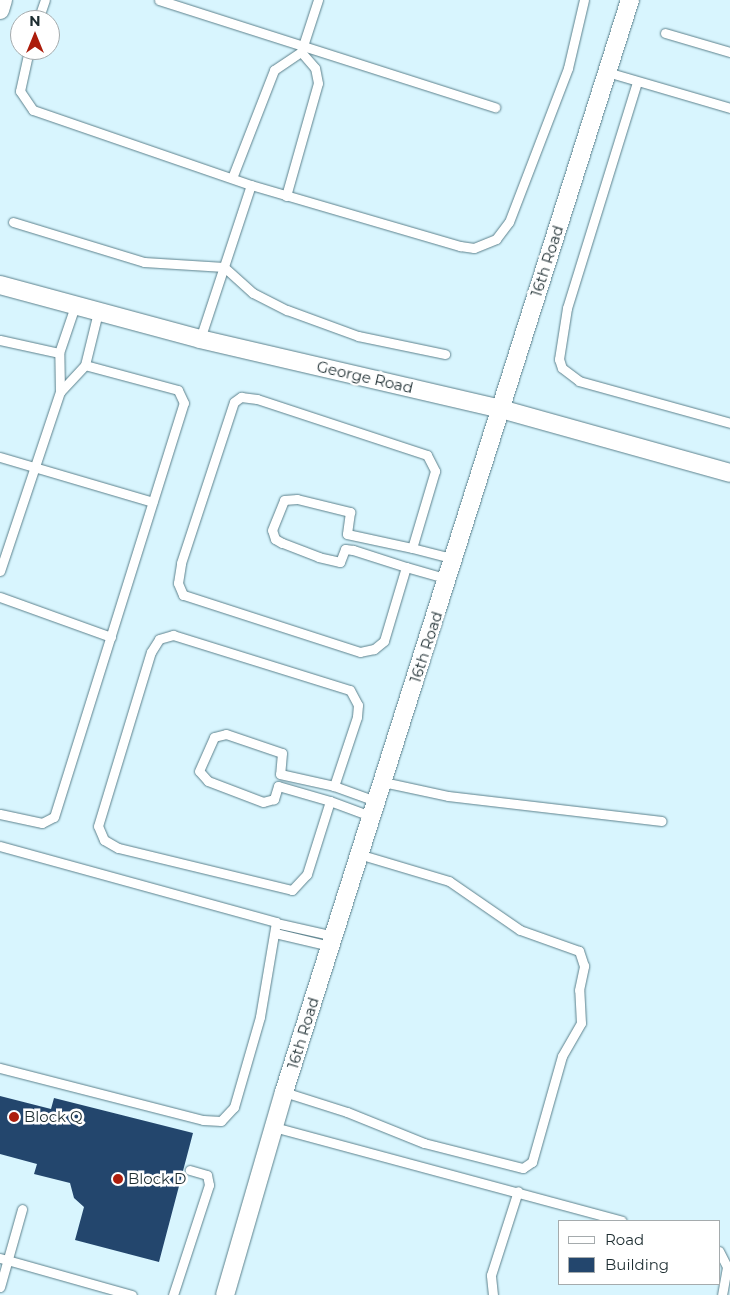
<!DOCTYPE html>
<html>
<head>
<meta charset="utf-8">
<style>
  body { margin:0 }
  #map { position:relative; width:730px; height:1295px; overflow:hidden; background:#eafafe; font-family:Montserrat,sans-serif }
  div>[style] { position:absolute }
  [style*='--x'] { left:calc(var(--x)*1px); top:calc(var(--y)*1px); width:calc(var(--w)*1px); rotate:calc(var(--a)*1deg) }
  .built>* { inset:0; background:#d8f5fe }
  .building>* { inset:0; background:#23466d }
  .roads { filter:drop-shadow(0 0 1px #5c818c) drop-shadow(0 0 1px #5c818c) }
  .service>* { height:9px; margin:-4.5px; padding:0 4.5px; transform-origin:4.5px; border-radius:4.5px; background:#fff }
  .minor>* { height:18px; margin:-9px; padding:0 9px; transform-origin:9px; border-radius:9px; background:#fff }
  .dots>* { width:14px; height:14px; translate:-50% -50%; box-sizing:border-box; border:2px solid #fff; border-radius:50% }
  span { translate:-50% -50%; white-space:nowrap; text-align:center; line-height:1.15; -webkit-text-stroke:5px #fff; paint-order:stroke }
  .street-label { font-size:15px; color:#1d2d31 }
  .poi-label { font-size:15px; color:#1d2d31 }
  .left { translate:0 -50%; text-align:left }
  .legend { position:absolute; left:558px; top:1220px; width:162px; height:65px; box-sizing:border-box; background:#fff; border:1px solid #a5abad; margin:0; padding:6px 9px; list-style:none; font-size:15px; color:#1d2d31 }
  .legend li { display:flex; align-items:center; gap:10px; height:25px }
  .legend b { width:25px; border:1px solid #a5abad }
  .north { position:absolute; left:10px; top:10px; width:50px; height:50px; box-sizing:border-box; background:#fff; border:1px solid #a5abad; border-radius:50%; rotate:0deg; font-size:14px; font-weight:700; line-height:20px; text-align:center; color:#1d2d31 }
  .north::after { content:''; display:block; margin:auto; width:18px; height:22px; background:#ac1d0c; clip-path:polygon(50% 0,100% 100%,50% 72%,0 100%) }
</style>
</head>
<body>
<div id="map">
  <div class="built">
    <i style="clip-path:polygon(evenodd,0 0,730px 0,730px 1295px,0 1295px,0 0,20px 20px,50px 20px,50px 50px,20px 50px,20px 20px,0 0,559px 1221px,719px 1221px,719px 1284px,559px 1284px,559px 1221px)"></i>
  </div>
  <div class="building">
    <i style="clip-path:polygon(0 1096px,51px 1109px,54px 1098px,193px 1133px,159px 1262px,75px 1240px,84px 1207px,74px 1198px,70px 1183px,34px 1174px,37px 1164px,0 1154px)"></i>
  </div>
  <div class="roads">
    <div class="service">
      <i style="--x:159;--y:0;--w:353;--a:17.7"></i>
      <i style="--x:38;--y:20;--w:21;--a:-71"></i>
      <i style="--x:665;--y:33;--w:68;--a:16.3"></i>
      <i style="--x:29;--y:50;--w:42;--a:102.4"></i>
      <i style="--x:20;--y:91;--w:23;--a:56"></i>
      <i style="--x:33;--y:110;--w:231;--a:19"></i>
      <i style="--x:607;--y:72;--w:128;--a:16.3"></i>
      <i style="--x:637;--y:82;--w:237;--a:107.2"></i>
      <i style="--x:567;--y:308;--w:52;--a:98.9"></i>
      <i style="--x:559;--y:359;--w:9;--a:72"></i>
      <i style="--x:562;--y:368;--w:21;--a:37"></i>
      <i style="--x:579;--y:381;--w:157;--a:15.5"></i>
      <i style="--x:232;--y:178;--w:116;--a:-68.7"></i>
      <i style="--x:274;--y:70;--w:32;--a:-34"></i>
      <i style="--x:301;--y:52;--w:55;--a:-71.9"></i>
      <i style="--x:286;--y:196;--w:117;--a:-74.2"></i>
      <i style="--x:318;--y:83;--w:15;--a:-101"></i>
      <i style="--x:315;--y:68;--w:21;--a:-131"></i>
      <i style="--x:13;--y:222;--w:137;--a:17"></i>
      <i style="--x:144;--y:262;--w:80;--a:3.6"></i>
      <i style="--x:224;--y:267;--w:39;--a:42"></i>
      <i style="--x:253;--y:293;--w:38;--a:27"></i>
      <i style="--x:287;--y:310;--w:76;--a:20.1"></i>
      <i style="--x:358;--y:336;--w:89;--a:11.7"></i>
      <i style="--x:200;--y:339;--w:162;--a:-71.7"></i>
      <i style="--x:251;--y:185;--w:218;--a:16.3"></i>
      <i style="--x:460;--y:246;--w:14;--a:8"></i>
      <i style="--x:474;--y:248;--w:24;--a:-22"></i>
      <i style="--x:496;--y:239;--w:21;--a:-53"></i>
      <i style="--x:509;--y:222;--w:165;--a:-69"></i>
      <i style="--x:568;--y:68;--w:70;--a:-76.8"></i>
      <i style="--x:0;--y:340;--w:60;--a:12.4"></i>
      <i style="--x:60;--y:392;--w:37;--a:-47"></i>
      <i style="--x:85;--y:365;--w:55;--a:-76.2"></i>
      <i style="--x:0;--y:457;--w:159;--a:16.4"></i>
      <i style="--x:406;--y:567;--w:56;--a:-162.2"></i>
      <i style="--x:353;--y:550;--w:8;--a:-173"></i>
      <i style="--x:345;--y:549;--w:14;--a:111"></i>
      <i style="--x:340;--y:562;--w:22;--a:-167"></i>
      <i style="--x:319;--y:557;--w:40;--a:-159"></i>
      <i style="--x:282;--y:543;--w:8;--a:-150"></i>
      <i style="--x:275;--y:539;--w:9;--a:-108"></i>
      <i style="--x:272;--y:530;--w:32;--a:-68"></i>
      <i style="--x:284;--y:500;--w:13;--a:-4"></i>
      <i style="--x:297;--y:499;--w:55;--a:13.8"></i>
      <i style="--x:350;--y:512;--w:22;--a:98"></i>
      <i style="--x:347;--y:534;--w:66;--a:12.2"></i>
      <i style="--x:0;--y:571;--w:189;--a:-71.5"></i>
      <i style="--x:60;--y:392;--w:39;--a:-91"></i>
      <i style="--x:59;--y:353;--w:50;--a:-71.2"></i>
      <i style="--x:448;--y:579;--w:44;--a:-164.1"></i>
      <i style="--x:406;--y:567;--w:77;--a:106.6"></i>
      <i style="--x:384;--y:641;--w:13;--a:141"></i>
      <i style="--x:374;--y:649;--w:14;--a:168"></i>
      <i style="--x:360;--y:652;--w:186;--a:-162.1"></i>
      <i style="--x:183;--y:595;--w:13;--a:-113"></i>
      <i style="--x:178;--y:583;--w:20;--a:-81"></i>
      <i style="--x:181;--y:563;--w:169;--a:-71.8"></i>
      <i style="--x:234;--y:402;--w:9;--a:-36"></i>
      <i style="--x:241;--y:397;--w:16;--a:7"></i>
      <i style="--x:257;--y:399;--w:179;--a:18.2"></i>
      <i style="--x:427;--y:455;--w:18;--a:63"></i>
      <i style="--x:435;--y:471;--w:80;--a:106.6"></i>
      <i style="--x:412;--y:548;--w:44;--a:14.3"></i>
      <i style="--x:0;--y:597;--w:118;--a:19.8"></i>
      <i style="--x:383;--y:782;--w:66;--a:12.2"></i>
      <i style="--x:448;--y:796;--w:215;--a:6.7"></i>
      <i style="--x:330;--y:801;--w:54;--a:-163.9"></i>
      <i style="--x:278;--y:786;--w:14;--a:107"></i>
      <i style="--x:274;--y:799;--w:11;--a:165"></i>
      <i style="--x:263;--y:802;--w:59;--a:-159.1"></i>
      <i style="--x:208;--y:781;--w:13;--a:-132"></i>
      <i style="--x:199;--y:771;--w:37;--a:-66"></i>
      <i style="--x:214;--y:737;--w:12;--a:-14"></i>
      <i style="--x:226;--y:734;--w:59;--a:18.7"></i>
      <i style="--x:282;--y:753;--w:21;--a:95"></i>
      <i style="--x:280;--y:774;--w:55;--a:12.5"></i>
      <i style="--x:0;--y:814;--w:43;--a:12.1"></i>
      <i style="--x:42;--y:823;--w:13;--a:-27"></i>
      <i style="--x:54;--y:817;--w:434;--a:-72.6"></i>
      <i style="--x:184;--y:403;--w:14;--a:-115"></i>
      <i style="--x:178;--y:390;--w:96;--a:-165"></i>
      <i style="--x:373;--y:817;--w:46;--a:-159.6"></i>
      <i style="--x:330;--y:801;--w:77;--a:107.5"></i>
      <i style="--x:307;--y:874;--w:22;--a:133"></i>
      <i style="--x:292;--y:890;--w:179;--a:-166.4"></i>
      <i style="--x:118;--y:848;--w:16;--a:-150"></i>
      <i style="--x:104;--y:840;--w:15;--a:-113"></i>
      <i style="--x:98;--y:826;--w:182;--a:-73.1"></i>
      <i style="--x:151;--y:652;--w:15;--a:-58"></i>
      <i style="--x:159;--y:639;--w:15;--a:-16"></i>
      <i style="--x:173;--y:635;--w:185;--a:17.3"></i>
      <i style="--x:350;--y:690;--w:17;--a:62"></i>
      <i style="--x:358;--y:705;--w:12;--a:95"></i>
      <i style="--x:357;--y:717;--w:73;--a:108.4"></i>
      <i style="--x:334;--y:786;--w:47;--a:20"></i>
      <i style="--x:0;--y:846;--w:286;--a:15.4"></i>
      <i style="--x:276;--y:922;--w:96;--a:99.6"></i>
      <i style="--x:260;--y:1017;--w:94;--a:106.1"></i>
      <i style="--x:234;--y:1107;--w:19;--a:133"></i>
      <i style="--x:221;--y:1121;--w:18;--a:-177"></i>
      <i style="--x:203;--y:1120;--w:210;--a:-165.6"></i>
      <i style="--x:276;--y:923;--w:59;--a:12.6"></i>
      <i style="--x:275;--y:933;--w:57;--a:13.3"></i>
      <i style="--x:284;--y:1092;--w:66;--a:17.6"></i>
      <i style="--x:347;--y:1112;--w:83;--a:21.9"></i>
      <i style="--x:424;--y:1143;--w:102;--a:14.2"></i>
      <i style="--x:523;--y:1168;--w:11;--a:-34"></i>
      <i style="--x:532;--y:1162;--w:110;--a:-74.2"></i>
      <i style="--x:562;--y:1056;--w:38;--a:-60"></i>
      <i style="--x:581;--y:1023;--w:33;--a:-93"></i>
      <i style="--x:579;--y:990;--w:25;--a:-78"></i>
      <i style="--x:584;--y:966;--w:16;--a:-108"></i>
      <i style="--x:579;--y:951;--w:63;--a:-160.4"></i>
      <i style="--x:520;--y:930;--w:86;--a:-145.4"></i>
      <i style="--x:449;--y:881;--w:91;--a:-163.4"></i>
      <i style="--x:274;--y:1127;--w:360;--a:15.1"></i>
      <i style="--x:719;--y:1251;--w:18;--a:63"></i>
      <i style="--x:727;--y:1267;--w:28;--a:100"></i>
      <i style="--x:0;--y:1258;--w:137;--a:15.7"></i>
      <i style="--x:0;--y:1287;--w:81;--a:-74.2"></i>
      <i style="--x:173;--y:1295;--w:116;--a:-71.9"></i>
      <i style="--x:209;--y:1185;--w:10;--a:-101"></i>
      <i style="--x:207;--y:1175;--w:18;--a:-164"></i>
      <i style="--x:493;--y:1295;--w:20;--a:-96"></i>
      <i style="--x:491;--y:1275;--w:88;--a:-72.2"></i>
    </div>
    <div class="minor">
      <i style="--x:0;--y:10;--w:10;--a:-73"></i>
      <i style="--x:0;--y:285;--w:207;--a:15.1"></i>
      <i style="--x:200;--y:339;--w:309;--a:13.1"></i>
      <i style="--x:501;--y:409;--w:238;--a:15.6"></i>
      <i style="--x:225;--y:1295;--w:211;--a:-73.8"></i>
      <i style="--x:284;--y:1092;--w:1146;--a:-72.42"></i>
    </div>
  </div>
  <div class="dots">
    <i style="left:14px;top:1117px;background:#ac1d0c"></i>
    <i style="left:118px;top:1179px;background:#ac1d0c"></i>
  </div>
  <div class="street-label">
    <span style="left:547px;top:261px;rotate:-72deg">16th Road</span>
    <span style="left:365px;top:377px;rotate:13deg">George Road</span>
    <span style="left:426px;top:647px;rotate:-72deg">16th Road</span>
    <span style="left:303px;top:1033px;rotate:-73deg">16th Road</span>
  </div>
  <div class="poi-label">
    <span class="left" style="left:24px;top:1117px">Block Q</span>
    <span class="left" style="left:128px;top:1179px">Block D</span>
  </div>
  <ul class="legend">
  <li><b style="height:6px;background:#fff"></b>Road</li>
  <li><b style="height:14px;background:#23466d"></b>Building</li>
  </ul>
  <div class="north">N</div>
</div>
</body>
</html>
